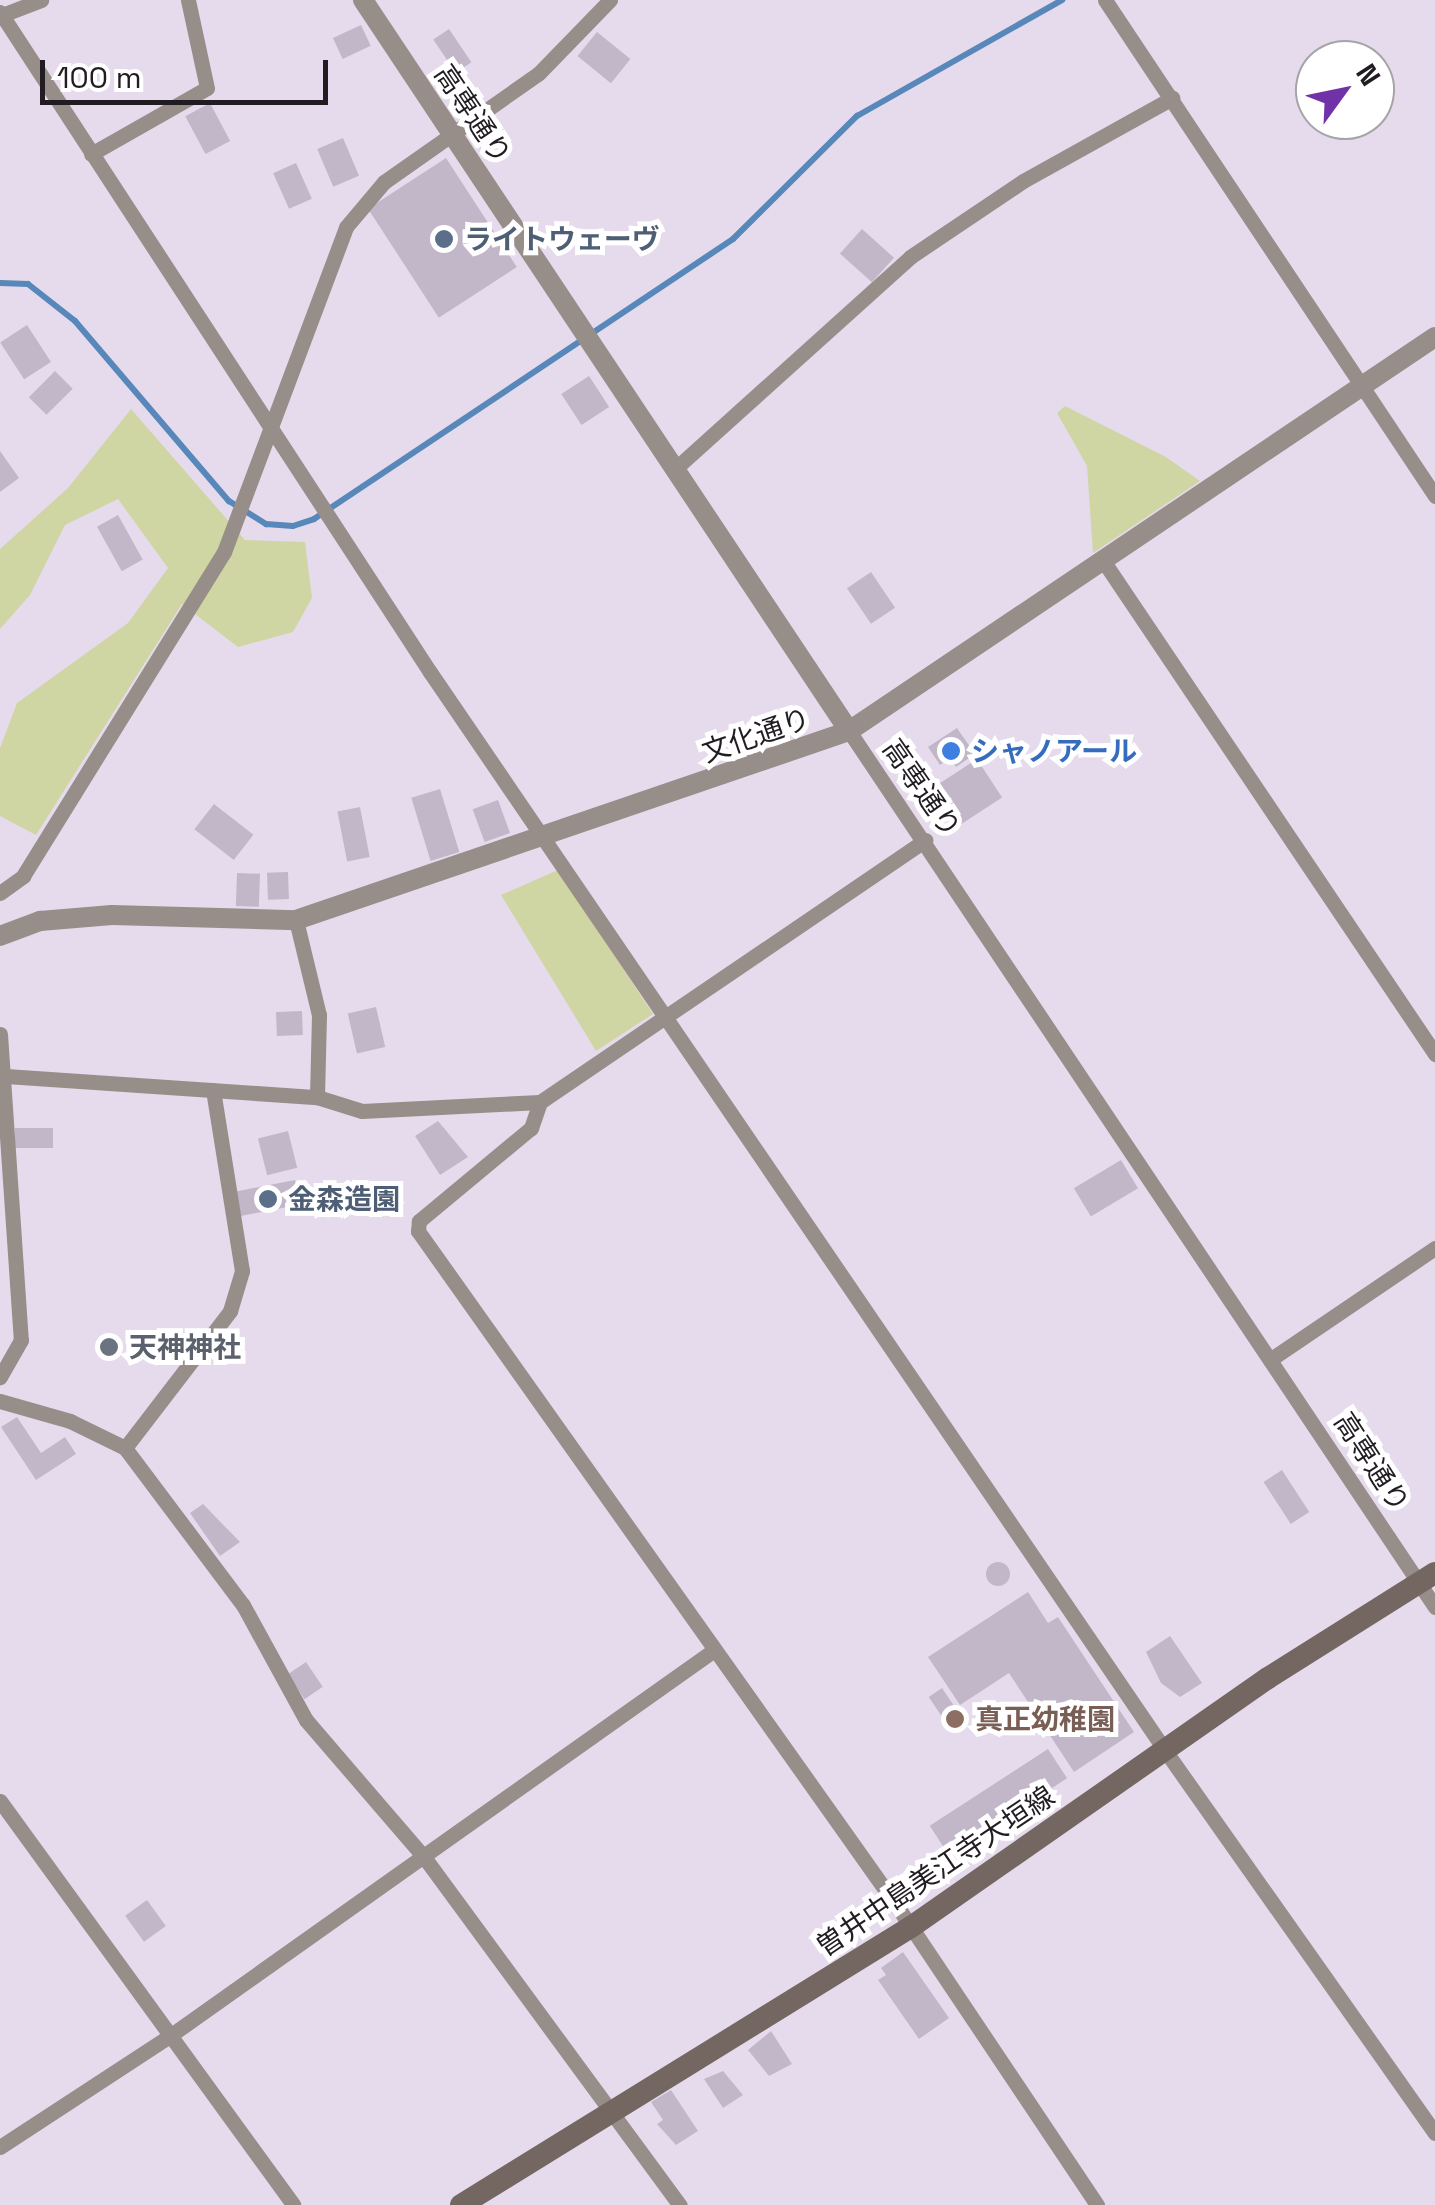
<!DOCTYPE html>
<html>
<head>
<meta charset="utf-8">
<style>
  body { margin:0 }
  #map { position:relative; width:1435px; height:2205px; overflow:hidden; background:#e6dbed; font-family:"Space Grotesk","Noto Sans JP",sans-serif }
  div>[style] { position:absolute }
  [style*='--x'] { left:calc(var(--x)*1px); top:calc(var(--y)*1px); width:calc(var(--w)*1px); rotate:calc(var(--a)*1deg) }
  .green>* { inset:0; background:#d0d5a4 }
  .stream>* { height:6px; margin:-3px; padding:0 3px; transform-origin:3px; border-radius:3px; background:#5887ba }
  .building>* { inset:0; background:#c2b7c9; transform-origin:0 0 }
  .round { border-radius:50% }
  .minor>* { height:15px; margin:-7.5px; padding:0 7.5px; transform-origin:7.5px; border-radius:7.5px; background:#978e8a }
  .tertiary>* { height:20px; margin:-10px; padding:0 10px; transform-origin:10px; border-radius:10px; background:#978e8a }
  .secondary>* { height:22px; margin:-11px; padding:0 11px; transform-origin:11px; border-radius:11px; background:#746761 }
  .dots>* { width:28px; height:28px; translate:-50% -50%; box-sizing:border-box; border:5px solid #fff; border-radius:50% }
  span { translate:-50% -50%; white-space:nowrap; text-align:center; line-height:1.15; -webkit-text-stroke:10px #fff; paint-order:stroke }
  .street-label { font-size:28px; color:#201c22 }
  .service-label { font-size:28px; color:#4e5e75; font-weight:700 }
  .left { translate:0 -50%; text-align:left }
  .shop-label { font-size:28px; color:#366cbe; font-weight:700 }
  .worship-label { font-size:28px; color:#5b616d; font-weight:700 }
  .education-label { font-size:28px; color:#785e54; font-weight:700 }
  .north { position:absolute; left:1295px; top:40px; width:100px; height:100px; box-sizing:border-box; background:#fff; border:2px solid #a6a4a7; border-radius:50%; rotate:57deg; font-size:28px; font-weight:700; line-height:40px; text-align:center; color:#201c22 }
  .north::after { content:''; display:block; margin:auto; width:35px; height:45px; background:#7132a7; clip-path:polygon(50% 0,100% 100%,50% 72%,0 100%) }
  .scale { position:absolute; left:40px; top:60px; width:288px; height:45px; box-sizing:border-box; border:5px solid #201c22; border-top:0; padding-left:12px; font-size:30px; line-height:35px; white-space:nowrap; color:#201c22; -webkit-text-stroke:8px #fff; paint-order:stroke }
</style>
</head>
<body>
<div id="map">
  <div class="green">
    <i style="clip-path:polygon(1065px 406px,1166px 457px,1200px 481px,1093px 553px,1087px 466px,1057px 413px)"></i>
    <i style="clip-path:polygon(131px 409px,245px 540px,305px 542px,312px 598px,293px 632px,238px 647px,182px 604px,36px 835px,0 816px,0 748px,17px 703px,128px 623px,168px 568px,118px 499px,65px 525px,30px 595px,0 629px,0 549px,68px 488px)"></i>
    <i style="clip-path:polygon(558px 870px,653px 1014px,596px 1051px,501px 895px)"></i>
  </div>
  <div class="stream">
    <i style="--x:0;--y:283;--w:28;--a:2"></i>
    <i style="--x:28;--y:284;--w:60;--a:38.2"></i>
    <i style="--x:75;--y:321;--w:237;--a:49.5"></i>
    <i style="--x:229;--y:501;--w:44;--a:31.9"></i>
    <i style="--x:266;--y:524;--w:27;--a:4"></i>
    <i style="--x:293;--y:526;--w:22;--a:-18"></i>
    <i style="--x:314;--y:519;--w:504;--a:-33.75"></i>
    <i style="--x:733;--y:239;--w:175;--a:-44.8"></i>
    <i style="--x:857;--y:116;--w:236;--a:-29.5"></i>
  </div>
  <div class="building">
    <i style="left:361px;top:25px;width:23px;height:31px;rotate:65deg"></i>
    <i style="left:449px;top:29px;width:40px;height:19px;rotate:56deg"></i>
    <i style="left:597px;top:32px;width:43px;height:31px;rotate:39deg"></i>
    <i style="left:210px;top:103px;width:43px;height:28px;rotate:62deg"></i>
    <i style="left:343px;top:138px;width:41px;height:28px;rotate:67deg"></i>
    <i style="left:446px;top:158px;width:130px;height:93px;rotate:57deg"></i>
    <i style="left:296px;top:163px;width:39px;height:25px;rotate:66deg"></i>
    <i style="left:862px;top:229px;width:43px;height:33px;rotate:42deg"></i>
    <i style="left:27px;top:325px;width:44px;height:32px;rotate:57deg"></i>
    <i style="left:55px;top:371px;width:25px;height:37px;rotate:45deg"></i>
    <i style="left:589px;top:376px;width:37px;height:33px;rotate:57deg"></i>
    <i style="clip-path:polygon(0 451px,19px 478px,0 492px)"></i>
    <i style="left:118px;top:515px;width:51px;height:24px;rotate:61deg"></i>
    <i style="left:871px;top:572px;width:43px;height:29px;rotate:56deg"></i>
    <i style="clip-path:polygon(957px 728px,975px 754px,956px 767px,950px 758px,940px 765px,928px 747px)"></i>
    <i style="left:977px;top:759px;width:46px;height:59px;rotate:57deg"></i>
    <i style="left:440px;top:789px;width:66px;height:30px;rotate:73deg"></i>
    <i style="left:498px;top:800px;width:35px;height:27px;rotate:70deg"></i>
    <i style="left:214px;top:804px;width:50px;height:32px;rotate:38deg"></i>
    <i style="left:360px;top:807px;width:51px;height:23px;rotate:79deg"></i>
    <i style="left:288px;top:872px;width:27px;height:21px;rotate:88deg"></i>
    <i style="left:237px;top:873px;width:23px;height:33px;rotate:2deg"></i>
    <i style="left:376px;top:1007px;width:41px;height:29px;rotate:77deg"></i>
    <i style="left:302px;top:1011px;width:24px;height:26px;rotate:88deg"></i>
    <i style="clip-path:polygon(438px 1121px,468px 1157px,440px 1175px,415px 1136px)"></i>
    <i style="left:15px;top:1128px;width:38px;height:20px"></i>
    <i style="left:288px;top:1131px;width:38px;height:31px;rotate:76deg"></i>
    <i style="left:1121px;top:1160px;width:33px;height:55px;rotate:59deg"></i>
    <i style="left:295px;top:1180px;width:25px;height:60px;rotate:79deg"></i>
    <i style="clip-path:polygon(17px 1417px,41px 1453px,65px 1437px,76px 1454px,36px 1480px,1px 1427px)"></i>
    <i style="left:1282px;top:1470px;width:50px;height:22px;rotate:57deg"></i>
    <i style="clip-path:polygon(203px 1504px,240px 1542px,220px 1556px,190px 1513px)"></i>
    <i class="round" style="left:986px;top:1562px;width:24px;height:24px"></i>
    <i style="clip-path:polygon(1028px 1592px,1048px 1623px,1058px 1617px,1134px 1732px,1074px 1772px,1009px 1673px,960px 1705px,928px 1657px)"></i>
    <i style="clip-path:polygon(1170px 1636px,1202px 1683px,1180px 1697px,1161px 1683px,1146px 1652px)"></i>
    <i style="left:306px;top:1662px;width:30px;height:22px;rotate:56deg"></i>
    <i style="left:942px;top:1688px;width:25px;height:16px;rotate:56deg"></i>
    <i style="left:1048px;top:1749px;width:35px;height:141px;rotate:57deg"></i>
    <i style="left:147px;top:1900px;width:32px;height:27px;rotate:54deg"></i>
    <i style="clip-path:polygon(903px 1952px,949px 2018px,919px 2039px,878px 1980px,886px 1975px,881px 1968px)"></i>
    <i style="clip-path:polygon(771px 2031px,792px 2064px,769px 2076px,748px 2050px)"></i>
    <i style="clip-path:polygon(723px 2071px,743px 2095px,723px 2108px,704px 2079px)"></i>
    <i style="clip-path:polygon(671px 2090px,698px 2131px,676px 2145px,657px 2124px,663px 2120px,651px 2102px)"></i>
  </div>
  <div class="minor">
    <i style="--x:1105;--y:0;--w:596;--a:56.36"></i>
    <i style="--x:0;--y:12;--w:788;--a:56.92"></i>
    <i style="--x:430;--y:672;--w:1303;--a:55.72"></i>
    <i style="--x:1164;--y:1749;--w:470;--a:54.8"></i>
    <i style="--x:2;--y:15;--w:42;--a:-21"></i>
    <i style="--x:91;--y:154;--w:133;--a:-29.6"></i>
    <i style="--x:207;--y:88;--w:90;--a:-102.2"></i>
    <i style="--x:676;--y:468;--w:315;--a:-42"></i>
    <i style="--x:910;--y:257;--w:136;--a:-33.9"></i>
    <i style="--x:1023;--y:181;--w:171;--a:-29.1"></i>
    <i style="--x:1102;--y:559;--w:597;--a:56.07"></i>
    <i style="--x:849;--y:731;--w:1054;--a:56.22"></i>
    <i style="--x:0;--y:893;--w:29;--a:-36"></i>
    <i style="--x:23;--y:876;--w:381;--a:-58.2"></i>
    <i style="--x:224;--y:552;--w:347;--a:-69.4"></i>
    <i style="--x:346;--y:227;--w:59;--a:-49.8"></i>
    <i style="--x:384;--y:182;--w:189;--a:-35.1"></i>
    <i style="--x:539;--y:73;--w:102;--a:-45.8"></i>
    <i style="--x:296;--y:920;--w:98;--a:76.4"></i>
    <i style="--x:319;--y:1015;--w:82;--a:91.4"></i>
    <i style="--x:0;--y:1034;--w:307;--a:86.1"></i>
    <i style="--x:21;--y:1340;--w:43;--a:119.6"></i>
    <i style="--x:6;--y:1076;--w:312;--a:3.9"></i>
    <i style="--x:317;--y:1097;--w:47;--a:17.3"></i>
    <i style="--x:362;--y:1111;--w:178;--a:-2.9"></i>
    <i style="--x:540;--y:1102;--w:466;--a:-34.2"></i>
    <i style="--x:540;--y:1102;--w:28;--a:109"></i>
    <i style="--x:531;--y:1128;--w:146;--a:140.3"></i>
    <i style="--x:419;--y:1221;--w:10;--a:96"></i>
    <i style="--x:418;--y:1231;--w:831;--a:54.65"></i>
    <i style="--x:899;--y:1909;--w:356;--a:56.2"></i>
    <i style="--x:1271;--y:1359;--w:198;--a:-34.1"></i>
    <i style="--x:0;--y:1401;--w:73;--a:15.9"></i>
    <i style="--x:70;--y:1421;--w:61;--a:26.1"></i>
    <i style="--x:125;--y:1448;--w:196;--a:53.1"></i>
    <i style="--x:243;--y:1605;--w:131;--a:61.3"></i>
    <i style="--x:306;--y:1720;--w:181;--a:49.3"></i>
    <i style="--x:424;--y:1857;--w:432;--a:53.7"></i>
    <i style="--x:125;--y:1448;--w:173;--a:-52.5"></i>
    <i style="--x:230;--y:1311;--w:42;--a:-73.3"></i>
    <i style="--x:242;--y:1271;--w:183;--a:-99.1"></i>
    <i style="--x:0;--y:1801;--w:499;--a:54"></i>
    <i style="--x:0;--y:2147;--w:204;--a:-33.2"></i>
    <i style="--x:171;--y:2035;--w:666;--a:-35.34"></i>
  </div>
  <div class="tertiary">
    <i style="--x:363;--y:0;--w:878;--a:56.38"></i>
    <i style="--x:0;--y:936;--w:43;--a:-20.6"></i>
    <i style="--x:40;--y:921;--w:72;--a:-4.8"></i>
    <i style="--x:112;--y:915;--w:184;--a:1.6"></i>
    <i style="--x:296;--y:920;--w:584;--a:-18.87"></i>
    <i style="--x:849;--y:731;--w:706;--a:-33.92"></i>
  </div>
  <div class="secondary">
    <i style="--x:461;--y:2205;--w:529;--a:-31.71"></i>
    <i style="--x:911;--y:1927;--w:435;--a:-34.9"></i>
    <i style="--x:1268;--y:1678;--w:197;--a:-32.2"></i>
  </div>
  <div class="dots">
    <i style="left:444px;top:239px;background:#5c6f8a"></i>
    <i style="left:951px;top:751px;background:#3f7fe0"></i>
    <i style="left:268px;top:1199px;background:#5c6f8a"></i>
    <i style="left:109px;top:1347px;background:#6b7280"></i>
    <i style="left:955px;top:1719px;background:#8d6e63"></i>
  </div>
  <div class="street-label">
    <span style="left:473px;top:114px;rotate:56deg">高専通り</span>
    <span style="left:756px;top:735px;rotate:-19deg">文化通り</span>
    <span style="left:922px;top:788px;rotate:55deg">高専通り</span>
    <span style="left:1372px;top:1462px;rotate:57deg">高専通り</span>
    <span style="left:935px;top:1871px;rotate:-34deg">曽井中島美江寺大垣線</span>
  </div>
  <div class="service-label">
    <span class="left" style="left:464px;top:239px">ライトウェーヴ</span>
    <span class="left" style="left:288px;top:1199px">金森造園</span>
  </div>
  <div class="shop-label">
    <span class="left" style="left:971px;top:751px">シャノアール</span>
  </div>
  <div class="worship-label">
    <span class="left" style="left:129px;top:1347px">天神神社</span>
  </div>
  <div class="education-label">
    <span class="left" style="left:975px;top:1719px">真正幼稚園</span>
  </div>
  <div class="north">N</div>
  <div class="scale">100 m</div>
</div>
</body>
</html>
